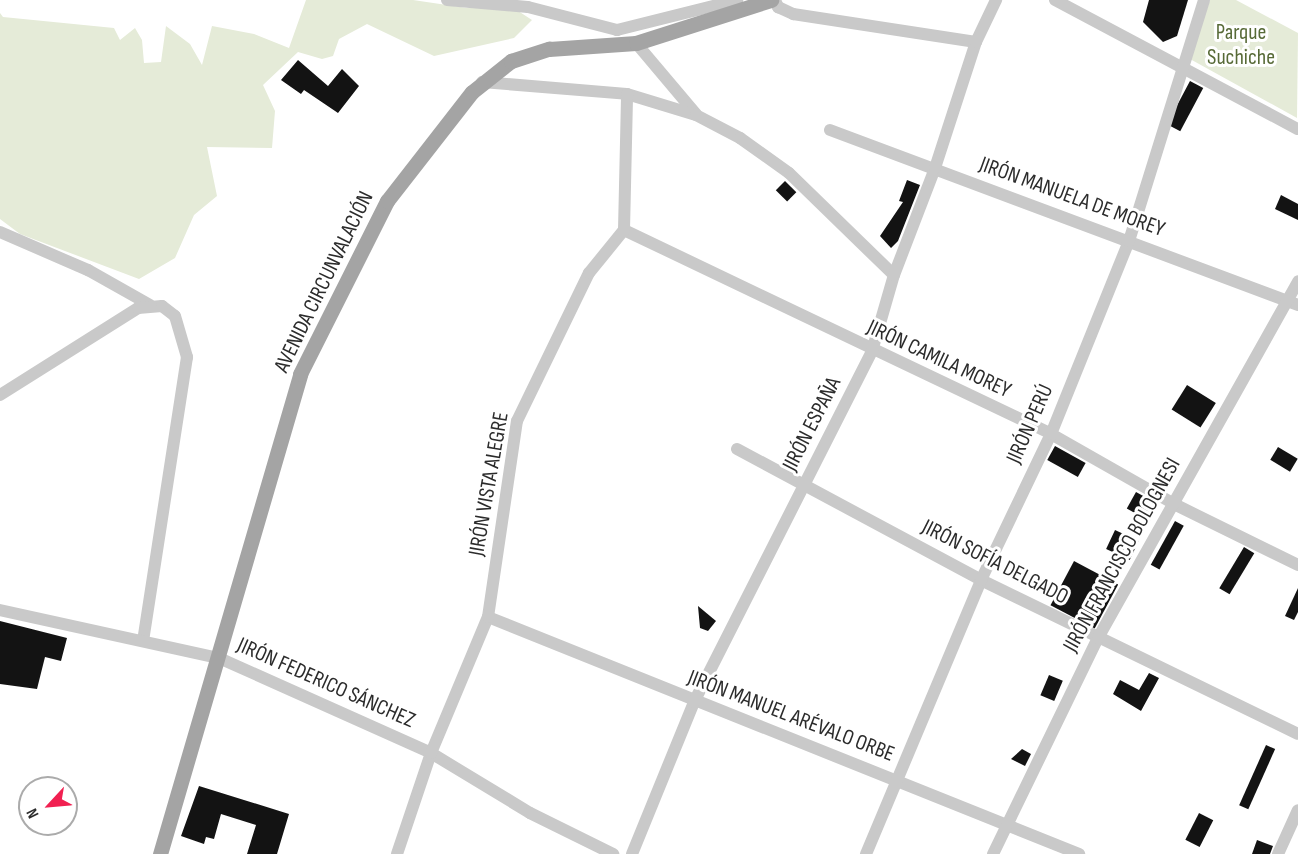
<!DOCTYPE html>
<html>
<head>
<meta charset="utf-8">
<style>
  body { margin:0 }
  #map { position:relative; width:1298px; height:854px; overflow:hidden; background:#fff; font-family:"Sofia Sans Condensed",sans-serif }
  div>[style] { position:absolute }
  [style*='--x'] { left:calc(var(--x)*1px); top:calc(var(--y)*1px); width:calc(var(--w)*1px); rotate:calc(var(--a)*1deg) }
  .green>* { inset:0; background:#e5ebd8 }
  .building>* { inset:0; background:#131313; transform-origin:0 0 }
  .minor>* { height:12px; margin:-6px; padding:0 6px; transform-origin:6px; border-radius:6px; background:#c9c9c9 }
  .major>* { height:15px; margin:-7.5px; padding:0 7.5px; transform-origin:7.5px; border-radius:7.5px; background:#a4a4a4 }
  span { translate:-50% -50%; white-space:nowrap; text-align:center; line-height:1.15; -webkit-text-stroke:6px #fff; paint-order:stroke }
  .park-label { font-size:22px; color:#576a37 }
  .street-label { font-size:22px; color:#2c2c2c }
  .north { position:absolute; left:18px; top:776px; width:60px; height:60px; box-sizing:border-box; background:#fff; border:2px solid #ababab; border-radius:50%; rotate:244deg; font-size:16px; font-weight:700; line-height:24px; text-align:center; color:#2c2c2c }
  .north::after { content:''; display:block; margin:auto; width:21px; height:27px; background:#f12051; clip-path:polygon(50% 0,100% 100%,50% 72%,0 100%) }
</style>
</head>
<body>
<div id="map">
  <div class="green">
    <i style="clip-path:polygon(306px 0,413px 0,467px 8px,512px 7px,532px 20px,514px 38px,434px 56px,367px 24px,339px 39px,333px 56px,322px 59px,298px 52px,263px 85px,275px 111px,272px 148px,207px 147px,217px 196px,194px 215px,175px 258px,139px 279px,20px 234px,0 219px,0 13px,3px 17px,114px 28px,120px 40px,135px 28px,142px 40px,144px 63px,161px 62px,166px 26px,190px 44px,202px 65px,212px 26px,254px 34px,289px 48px)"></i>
    <i style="clip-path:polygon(1210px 0,1236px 0,1298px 33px,1297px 118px,1190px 59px)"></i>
  </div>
  <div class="building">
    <i style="clip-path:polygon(1149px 0,1188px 0,1177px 36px,1163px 42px,1143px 22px)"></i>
    <i style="clip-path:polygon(298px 60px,328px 86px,342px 69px,359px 86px,338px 113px,304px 90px,301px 94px,281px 80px)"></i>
    <i style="left:1190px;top:81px;width:15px;height:49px;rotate:28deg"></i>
    <i style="clip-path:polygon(907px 180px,920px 185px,898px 241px,891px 248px,880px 236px,903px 202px,899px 201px)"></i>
    <i style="left:785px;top:181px;width:16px;height:13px;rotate:45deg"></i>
    <i style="clip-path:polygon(1281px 195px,1298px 204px,1298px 220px,1275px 209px)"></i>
    <i style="left:1187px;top:385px;width:34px;height:29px;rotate:32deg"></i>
    <i style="left:1055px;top:446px;width:35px;height:16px;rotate:29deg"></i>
    <i style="left:1278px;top:447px;width:23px;height:15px;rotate:31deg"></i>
    <i style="left:1136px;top:492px;width:26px;height:19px;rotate:29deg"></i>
    <i style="left:1175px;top:521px;width:10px;height:50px;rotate:29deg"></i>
    <i style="left:1115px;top:530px;width:26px;height:21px;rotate:25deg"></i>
    <i style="left:1244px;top:547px;width:12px;height:48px;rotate:31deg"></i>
    <i style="left:1074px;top:561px;width:50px;height:50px;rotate:28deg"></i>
    <i style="clip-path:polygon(1298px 588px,1298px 612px,1294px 620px,1285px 616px)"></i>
    <i style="clip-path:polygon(698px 606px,716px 621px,708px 631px,700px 628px)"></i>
    <i style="clip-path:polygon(0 621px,67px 638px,61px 661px,45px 657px,37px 689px,0 684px)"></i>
    <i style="clip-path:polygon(1149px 673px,1159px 678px,1141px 711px,1113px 694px,1120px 680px,1139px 690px)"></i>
    <i style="left:1049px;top:675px;width:15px;height:22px;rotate:23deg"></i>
    <i style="left:1266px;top:745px;width:10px;height:66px;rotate:24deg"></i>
    <i style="clip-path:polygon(1022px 749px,1031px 754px,1025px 766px,1011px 759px)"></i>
    <i style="clip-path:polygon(199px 786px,289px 814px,277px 854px,247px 854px,256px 825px,221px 814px,214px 839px,206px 837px,204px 844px,181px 836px)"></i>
    <i style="left:1199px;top:813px;width:16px;height:30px;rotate:27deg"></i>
    <i style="clip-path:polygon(1257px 840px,1273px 846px,1270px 854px,1252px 854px)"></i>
  </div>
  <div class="minor">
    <i style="--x:447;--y:0;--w:81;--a:4.9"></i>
    <i style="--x:528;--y:7;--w:92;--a:14.5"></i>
    <i style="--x:617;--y:30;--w:124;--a:-14"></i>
    <i style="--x:775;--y:0;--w:8;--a:67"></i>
    <i style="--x:778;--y:7;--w:17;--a:25"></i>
    <i style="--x:793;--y:14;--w:185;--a:8.7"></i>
    <i style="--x:1055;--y:0;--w:275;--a:28"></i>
    <i style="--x:636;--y:43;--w:93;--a:49.8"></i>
    <i style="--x:482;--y:82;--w:145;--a:4.7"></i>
    <i style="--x:627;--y:94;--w:72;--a:16.9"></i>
    <i style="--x:696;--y:115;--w:50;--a:27.6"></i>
    <i style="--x:740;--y:138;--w:60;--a:35.5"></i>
    <i style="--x:789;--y:173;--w:146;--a:44.2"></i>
    <i style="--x:830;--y:130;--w:500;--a:20.5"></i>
    <i style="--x:624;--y:230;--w:473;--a:25.5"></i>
    <i style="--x:1051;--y:434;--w:142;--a:29.6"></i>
    <i style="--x:1174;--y:504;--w:138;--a:26.2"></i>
    <i style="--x:0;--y:232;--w:96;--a:23.4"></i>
    <i style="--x:88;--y:270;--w:71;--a:29.4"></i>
    <i style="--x:0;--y:395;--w:163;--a:-32.2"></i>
    <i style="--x:138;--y:308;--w:24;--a:-5"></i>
    <i style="--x:162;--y:306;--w:16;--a:38"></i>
    <i style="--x:175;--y:316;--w:43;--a:73.7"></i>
    <i style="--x:187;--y:357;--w:287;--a:98.8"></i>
    <i style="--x:737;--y:449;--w:277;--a:28.2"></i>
    <i style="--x:981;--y:580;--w:352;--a:25.9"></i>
    <i style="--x:0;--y:610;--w:224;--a:12.4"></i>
    <i style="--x:219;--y:658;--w:232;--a:24.1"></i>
    <i style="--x:431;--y:753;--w:116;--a:31.2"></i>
    <i style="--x:530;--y:813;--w:93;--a:26.3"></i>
    <i style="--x:488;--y:617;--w:637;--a:21.85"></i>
    <i style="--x:397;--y:854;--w:107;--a:-71.4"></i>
    <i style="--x:431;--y:753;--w:147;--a:-67.3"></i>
    <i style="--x:488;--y:617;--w:198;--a:-81.6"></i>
    <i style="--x:517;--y:421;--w:165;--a:-64.1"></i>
    <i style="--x:589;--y:273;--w:55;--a:-50.9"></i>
    <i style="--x:624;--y:230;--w:136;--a:-88.7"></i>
    <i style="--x:632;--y:854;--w:164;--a:-67.8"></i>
    <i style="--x:694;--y:702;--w:394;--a:-63.1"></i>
    <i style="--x:872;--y:351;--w:79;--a:-73.9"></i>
    <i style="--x:894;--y:275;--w:115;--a:-69"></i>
    <i style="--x:935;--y:168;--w:133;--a:-72"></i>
    <i style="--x:976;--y:42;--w:47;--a:-64.5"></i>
    <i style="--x:866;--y:854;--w:297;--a:-67.2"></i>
    <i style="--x:981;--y:580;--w:162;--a:-64.4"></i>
    <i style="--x:1051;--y:434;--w:208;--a:-68"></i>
    <i style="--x:1129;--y:241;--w:252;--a:-72.7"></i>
    <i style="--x:993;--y:854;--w:240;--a:-64.1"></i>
    <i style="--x:1098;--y:638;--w:409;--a:-60.7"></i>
    <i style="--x:1278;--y:854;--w:48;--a:-65.6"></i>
  </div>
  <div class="major">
    <i style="--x:160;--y:854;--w:500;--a:-73.7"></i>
    <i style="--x:300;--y:374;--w:194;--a:-63.3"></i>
    <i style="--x:387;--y:201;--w:138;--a:-52.1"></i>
    <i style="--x:472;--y:92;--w:50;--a:-38.5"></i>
    <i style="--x:511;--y:61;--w:40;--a:-18"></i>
    <i style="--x:549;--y:49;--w:87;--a:-3.9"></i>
    <i style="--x:636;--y:43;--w:142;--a:-17.7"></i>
  </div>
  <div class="park-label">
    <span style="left:1241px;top:45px">Parque<br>Suchiche</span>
  </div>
  <div class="street-label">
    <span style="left:1072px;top:197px;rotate:20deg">JIRÓN MANUELA DE MOREY</span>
    <span style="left:324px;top:282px;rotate:-64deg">AVENIDA CIRCUNVALACIÓN</span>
    <span style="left:939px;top:359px;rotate:25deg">JIRÓN CAMILA MOREY</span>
    <span style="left:812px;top:424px;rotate:-63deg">JIRÓN ESPAÑA</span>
    <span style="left:1030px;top:424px;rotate:-66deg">JIRÓN PERÚ</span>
    <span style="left:489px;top:484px;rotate:-80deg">JIRÓN VISTA ALEGRE</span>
    <span style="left:1122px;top:555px;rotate:-61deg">JIRÓN FRANCISCO BOLOGNESI</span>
    <span style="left:995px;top:562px;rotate:27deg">JIRÓN SOFÍA DELGADO</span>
    <span style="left:326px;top:683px;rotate:24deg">JIRÓN FEDERICO SÁNCHEZ</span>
    <span style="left:791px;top:716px;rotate:21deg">JIRÓN MANUEL ARÉVALO ORBE</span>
  </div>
  <div class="north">N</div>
</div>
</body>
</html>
